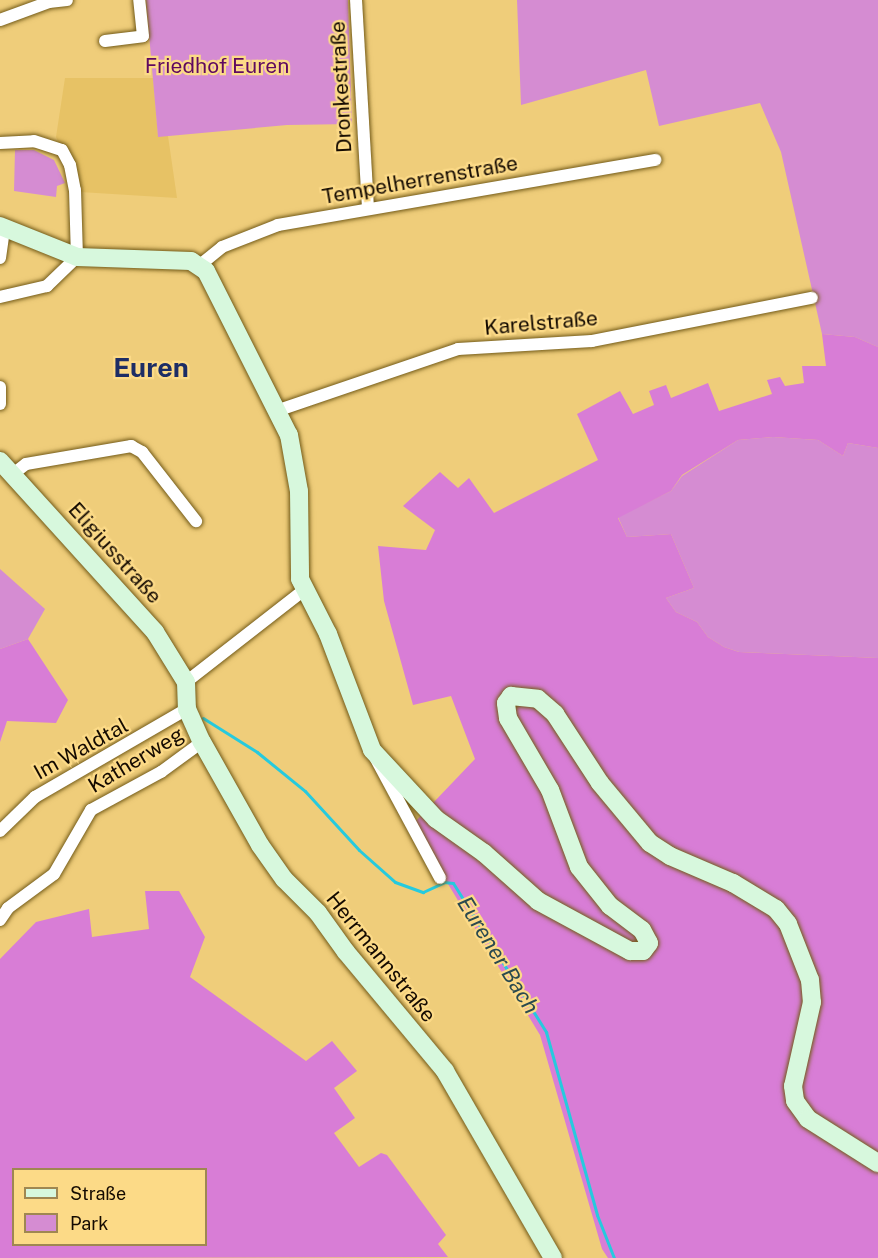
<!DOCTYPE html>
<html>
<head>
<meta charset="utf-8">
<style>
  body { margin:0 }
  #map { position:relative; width:878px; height:1258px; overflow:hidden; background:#efcd7a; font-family:"Public Sans",sans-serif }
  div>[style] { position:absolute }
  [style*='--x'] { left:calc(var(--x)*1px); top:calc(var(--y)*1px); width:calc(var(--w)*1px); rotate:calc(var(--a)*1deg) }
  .built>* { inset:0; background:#e7c265 }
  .green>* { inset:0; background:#d58cd2 }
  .forest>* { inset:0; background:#d87dd6 }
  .stream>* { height:3px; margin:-1.5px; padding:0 1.5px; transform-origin:1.5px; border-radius:1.5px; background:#26cade }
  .roads { filter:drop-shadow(0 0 2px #735b19) drop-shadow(0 0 2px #735b19) }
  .street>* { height:12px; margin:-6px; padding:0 6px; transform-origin:6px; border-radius:6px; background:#fff }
  .secondary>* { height:18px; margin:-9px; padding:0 9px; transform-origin:9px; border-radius:9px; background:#d7f8dd }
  span { translate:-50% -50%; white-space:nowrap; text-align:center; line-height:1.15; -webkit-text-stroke:4.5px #fcda87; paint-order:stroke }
  .park-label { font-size:21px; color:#5f0960 }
  .street-label { font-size:21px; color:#140a00 }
  .water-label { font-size:22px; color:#2b4a4f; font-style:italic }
  .district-label { font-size:27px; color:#1d2d65; font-weight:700 }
  .legend { position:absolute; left:12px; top:1168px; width:195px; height:78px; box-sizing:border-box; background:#fcda87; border:2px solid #9f8751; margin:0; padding:8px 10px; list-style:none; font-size:18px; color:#140a00 }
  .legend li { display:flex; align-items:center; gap:12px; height:30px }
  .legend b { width:30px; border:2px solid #9f8751 }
</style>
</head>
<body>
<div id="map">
  <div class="built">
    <i style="clip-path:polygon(65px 78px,153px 78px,158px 136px,168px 136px,177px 198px,80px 192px,56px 137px)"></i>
  </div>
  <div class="green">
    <i style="clip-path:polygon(146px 0,348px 0,352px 124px,287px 125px,158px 137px)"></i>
    <i style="clip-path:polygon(517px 0,878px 0,878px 347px,855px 337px,822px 334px,781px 152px,760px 103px,659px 126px,646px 70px,521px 105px)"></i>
    <i style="clip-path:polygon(15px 150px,34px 150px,54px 160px,65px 183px,57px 186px,56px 197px,14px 191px)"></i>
    <i style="clip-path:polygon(773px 437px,818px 440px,843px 456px,848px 443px,878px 448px,878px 658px,739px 652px,724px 647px,708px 637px,697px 622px,676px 612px,666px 598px,694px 588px,671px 534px,627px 537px,618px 517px,671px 491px,682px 476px,738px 440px)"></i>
    <i style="clip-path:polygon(0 569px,45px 609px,28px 639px,0 649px)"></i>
  </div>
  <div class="forest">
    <i style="clip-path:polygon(822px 334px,855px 337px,878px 347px,878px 448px,848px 443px,843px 456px,818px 440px,773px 437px,738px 440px,682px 475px,671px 491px,618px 518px,627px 537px,671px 534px,694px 588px,666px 598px,676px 612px,697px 622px,708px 637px,724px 647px,739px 652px,878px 658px,878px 1258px,608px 1258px,602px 1249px,540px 1035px,412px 825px,475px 759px,451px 696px,413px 705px,384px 601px,378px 546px,426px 550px,435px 530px,403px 506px,440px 472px,458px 488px,469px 478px,494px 513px,598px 460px,577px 414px,620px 391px,633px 414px,654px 405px,649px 391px,666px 385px,671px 398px,708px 383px,719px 411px,772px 394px,767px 380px,780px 377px,785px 386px,804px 383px,802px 366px,826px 366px)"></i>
    <i style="clip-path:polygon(28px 639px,68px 700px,56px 723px,7px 721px,0 742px,0 649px)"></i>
    <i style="clip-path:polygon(evenodd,145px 891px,179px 891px,205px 937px,190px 977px,306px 1061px,332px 1041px,357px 1071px,334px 1088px,355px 1118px,334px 1133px,359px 1167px,381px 1153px,387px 1155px,446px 1235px,438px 1244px,448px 1257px,0 1258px,0 959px,36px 922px,89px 909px,92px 937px,149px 929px,145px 891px,14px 1170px,206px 1170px,206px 1244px,14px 1244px,14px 1170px)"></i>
  </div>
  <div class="stream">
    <i style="--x:203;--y:718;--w:64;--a:32.2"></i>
    <i style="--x:257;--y:752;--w:62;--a:39.1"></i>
    <i style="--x:305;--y:791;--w:80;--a:47.5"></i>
    <i style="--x:359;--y:850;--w:48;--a:41.6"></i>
    <i style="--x:395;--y:882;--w:30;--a:20"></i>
    <i style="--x:423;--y:892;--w:23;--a:-25"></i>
    <i style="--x:444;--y:882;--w:9;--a:6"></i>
    <i style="--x:453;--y:883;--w:176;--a:58"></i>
    <i style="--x:546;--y:1032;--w:190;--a:74.4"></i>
    <i style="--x:597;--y:1215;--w:46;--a:68.4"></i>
  </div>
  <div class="roads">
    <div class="street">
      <i style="--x:356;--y:0;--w:207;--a:86.7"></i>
      <i style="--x:0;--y:20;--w:52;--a:-20.2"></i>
      <i style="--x:49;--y:2;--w:18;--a:-6"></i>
      <i style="--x:105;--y:41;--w:38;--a:-7"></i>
      <i style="--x:143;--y:36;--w:36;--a:-96"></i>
      <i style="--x:0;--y:143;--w:34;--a:-3"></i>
      <i style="--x:34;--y:141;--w:29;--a:18"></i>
      <i style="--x:62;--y:150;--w:17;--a:62"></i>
      <i style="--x:70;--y:165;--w:25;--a:79"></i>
      <i style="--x:75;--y:190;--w:67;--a:88.3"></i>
      <i style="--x:77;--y:257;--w:42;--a:136"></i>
      <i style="--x:47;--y:286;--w:48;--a:166.8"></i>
      <i style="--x:0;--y:258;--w:30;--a:-82"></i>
      <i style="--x:200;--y:265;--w:28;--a:-39"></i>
      <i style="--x:222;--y:247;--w:60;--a:-21.4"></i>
      <i style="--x:278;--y:225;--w:383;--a:-9.8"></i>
      <i style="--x:0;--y:387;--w:17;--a:90"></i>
      <i style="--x:279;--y:410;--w:189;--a:-18.8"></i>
      <i style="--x:458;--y:349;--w:134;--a:-3.4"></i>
      <i style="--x:592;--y:341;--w:224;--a:-11.1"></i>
      <i style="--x:13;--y:474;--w:16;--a:-38"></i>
      <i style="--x:26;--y:464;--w:107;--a:-9.7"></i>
      <i style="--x:131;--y:446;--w:13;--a:29"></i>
      <i style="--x:142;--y:452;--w:88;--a:52"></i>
      <i style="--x:186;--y:682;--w:150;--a:-37.9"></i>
      <i style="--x:376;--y:759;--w:135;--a:61.7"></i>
      <i style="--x:0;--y:831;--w:49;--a:-44.2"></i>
      <i style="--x:35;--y:797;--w:176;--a:-30.1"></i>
      <i style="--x:0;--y:920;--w:14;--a:-56"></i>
      <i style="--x:8;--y:908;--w:57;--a:-36.5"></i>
      <i style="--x:54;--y:874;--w:74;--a:-60"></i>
      <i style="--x:91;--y:810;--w:80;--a:-28.5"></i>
      <i style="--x:161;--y:772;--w:51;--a:-36.2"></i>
    </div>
    <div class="secondary">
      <i style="--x:0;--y:226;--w:83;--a:21.9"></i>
      <i style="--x:77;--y:257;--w:114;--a:2"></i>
      <i style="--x:191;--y:261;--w:18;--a:34"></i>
      <i style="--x:206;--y:271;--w:184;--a:63.2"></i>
      <i style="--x:289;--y:435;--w:57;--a:79.9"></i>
      <i style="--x:299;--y:491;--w:88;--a:89.3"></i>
      <i style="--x:300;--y:579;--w:62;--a:63"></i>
      <i style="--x:328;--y:634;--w:124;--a:69.2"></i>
      <i style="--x:372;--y:750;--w:94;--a:47.2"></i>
      <i style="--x:436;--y:819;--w:59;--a:35.3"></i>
      <i style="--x:484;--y:853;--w:72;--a:41.6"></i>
      <i style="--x:538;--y:901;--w:105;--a:28.5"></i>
      <i style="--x:630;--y:951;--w:13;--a:0"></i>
      <i style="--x:643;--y:951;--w:10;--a:-53"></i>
      <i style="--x:649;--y:943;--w:15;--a:-118"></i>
      <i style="--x:642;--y:930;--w:40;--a:-143"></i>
      <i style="--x:610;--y:906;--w:50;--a:-128.5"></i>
      <i style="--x:579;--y:867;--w:82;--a:-110.6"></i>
      <i style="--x:550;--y:790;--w:83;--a:-120.3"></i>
      <i style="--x:508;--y:718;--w:15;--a:-98"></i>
      <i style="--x:506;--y:703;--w:9;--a:-54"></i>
      <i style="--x:511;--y:696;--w:27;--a:6"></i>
      <i style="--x:538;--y:699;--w:23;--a:41"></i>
      <i style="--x:555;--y:714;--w:82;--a:56.9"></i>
      <i style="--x:600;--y:783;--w:78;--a:50.2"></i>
      <i style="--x:650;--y:843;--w:24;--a:33"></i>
      <i style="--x:670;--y:856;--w:69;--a:23.2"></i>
      <i style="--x:733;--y:883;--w:50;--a:31.2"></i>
      <i style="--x:776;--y:909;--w:19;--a:51"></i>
      <i style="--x:788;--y:924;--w:60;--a:68.6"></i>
      <i style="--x:810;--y:980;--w:22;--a:85"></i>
      <i style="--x:812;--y:1002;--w:86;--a:102.7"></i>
      <i style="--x:793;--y:1086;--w:15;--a:82"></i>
      <i style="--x:795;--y:1101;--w:22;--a:54"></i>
      <i style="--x:808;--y:1119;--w:83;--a:32.2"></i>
      <i style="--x:0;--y:461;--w:231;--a:47.8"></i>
      <i style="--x:155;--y:632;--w:59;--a:58.2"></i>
      <i style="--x:186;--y:682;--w:27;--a:88"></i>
      <i style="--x:187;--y:709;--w:36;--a:66"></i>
      <i style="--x:202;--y:742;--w:118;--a:60.6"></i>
      <i style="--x:260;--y:845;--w:42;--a:54.8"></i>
      <i style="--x:284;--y:879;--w:48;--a:45"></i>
      <i style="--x:318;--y:913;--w:48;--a:54.3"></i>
      <i style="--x:346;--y:952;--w:155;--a:50.2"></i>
      <i style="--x:445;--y:1071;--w:216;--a:60"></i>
    </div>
  </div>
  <div class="park-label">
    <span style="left:217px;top:66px">Friedhof Euren</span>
  </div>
  <div class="street-label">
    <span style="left:341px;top:87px;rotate:-93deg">Dronkestraße</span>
    <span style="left:420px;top:180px;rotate:-10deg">Tempelherrenstraße</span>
    <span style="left:541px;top:323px;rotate:-5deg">Karelstraße</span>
    <span style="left:115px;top:553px;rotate:48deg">Eligiusstraße</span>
    <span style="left:81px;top:749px;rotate:-29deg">Im Waldtal</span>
    <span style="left:136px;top:760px;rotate:-31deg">Katherweg</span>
    <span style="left:381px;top:957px;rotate:51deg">Herrmannstraße</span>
  </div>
  <div class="water-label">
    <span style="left:498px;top:955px;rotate:58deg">Eurener Bach</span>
  </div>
  <div class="district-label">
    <span style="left:151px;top:368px">Euren</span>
  </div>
  <ul class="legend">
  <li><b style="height:8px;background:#d7f8dd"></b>Straße</li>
  <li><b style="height:16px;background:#d58cd2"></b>Park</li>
  </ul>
</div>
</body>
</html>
